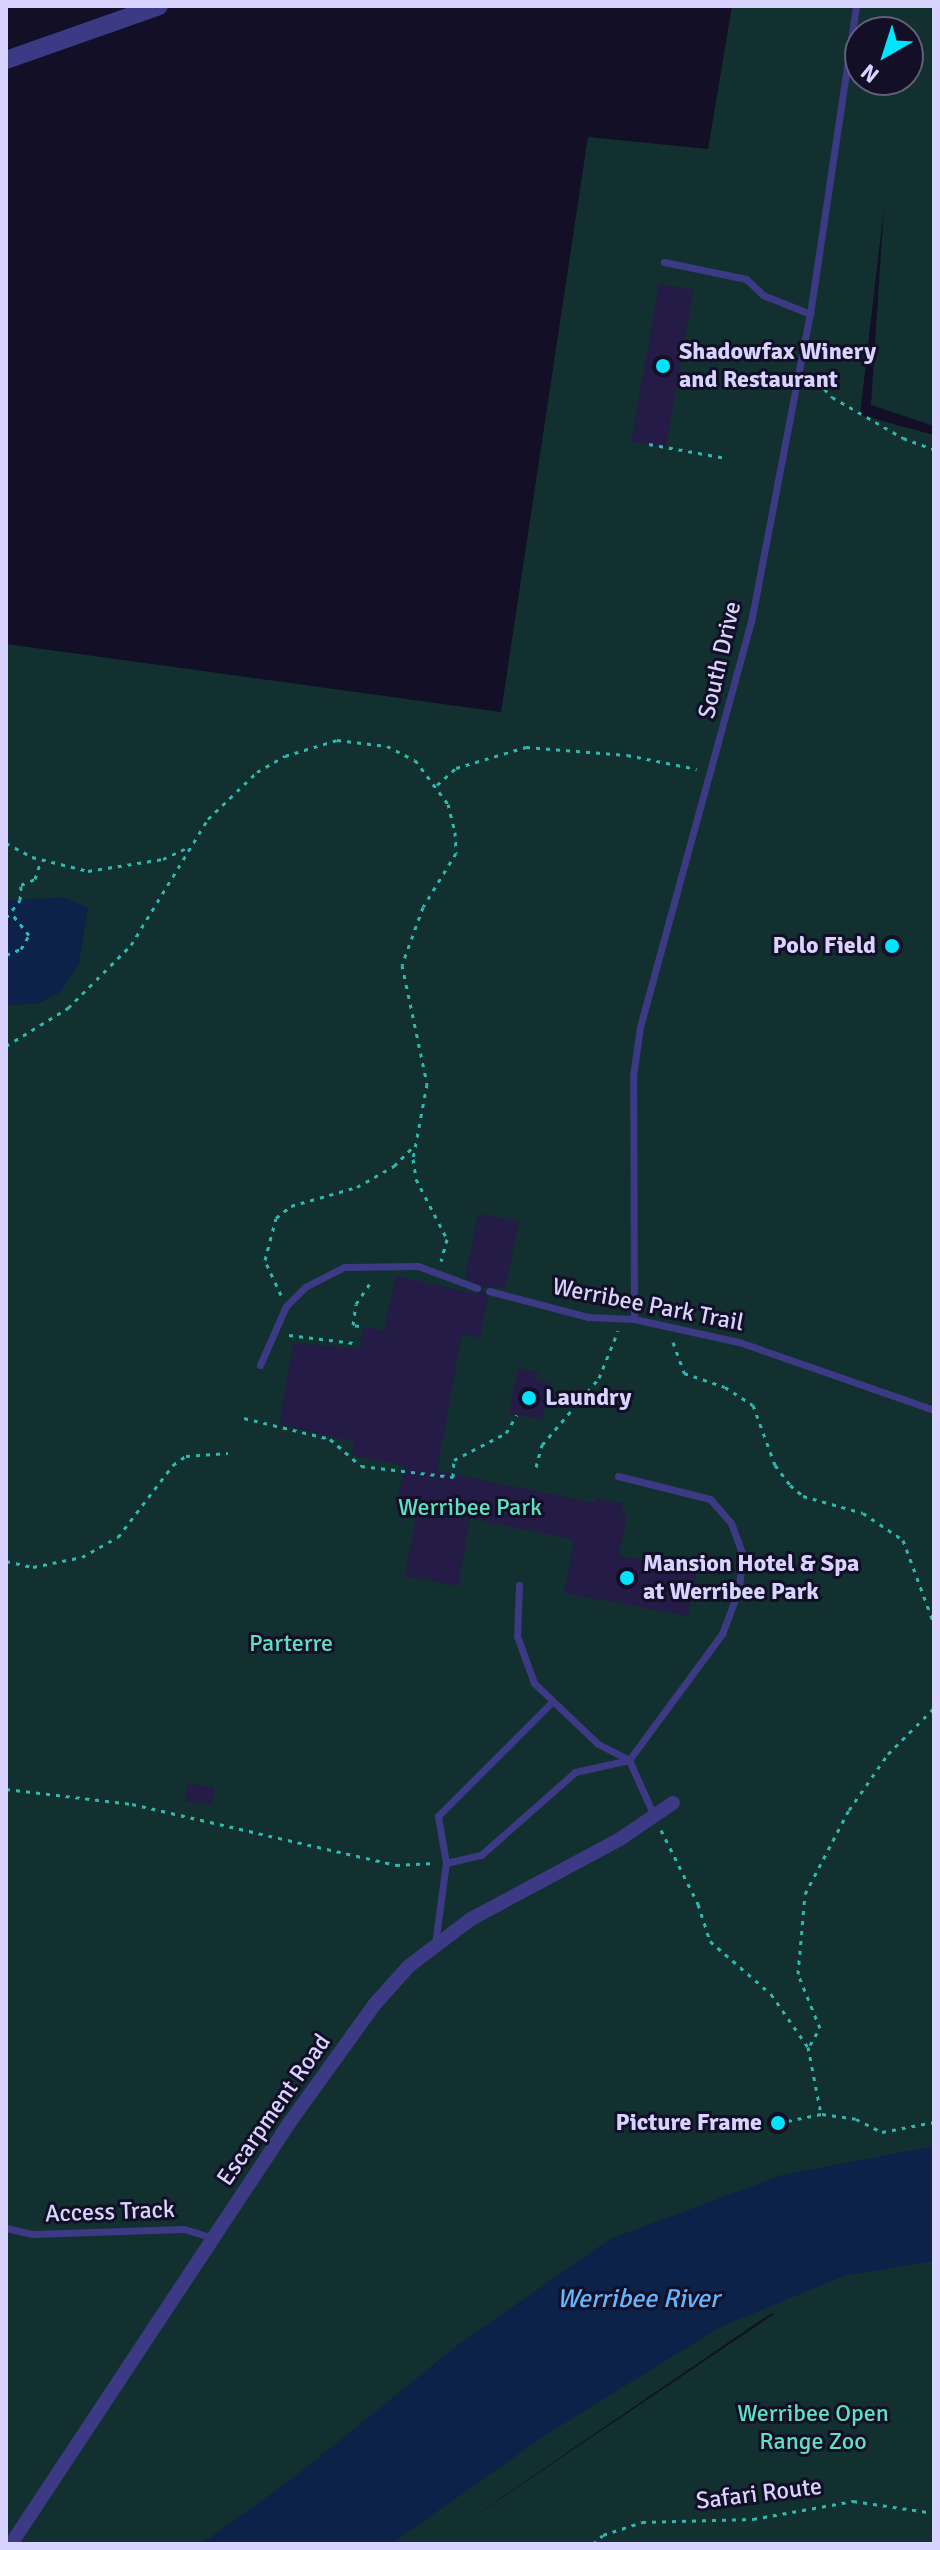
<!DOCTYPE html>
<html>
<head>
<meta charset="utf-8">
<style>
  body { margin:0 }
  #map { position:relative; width:940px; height:2550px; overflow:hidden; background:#130f26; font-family:Signika,sans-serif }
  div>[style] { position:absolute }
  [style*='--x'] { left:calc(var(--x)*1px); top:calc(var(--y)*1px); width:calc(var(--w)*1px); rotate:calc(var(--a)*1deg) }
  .green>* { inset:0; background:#12302f }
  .water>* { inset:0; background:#0c2248 }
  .building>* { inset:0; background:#241b47; transform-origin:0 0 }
  .path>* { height:3px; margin-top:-1.5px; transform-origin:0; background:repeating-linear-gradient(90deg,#2fb8b0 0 4px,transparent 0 10px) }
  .service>* { height:7px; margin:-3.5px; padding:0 3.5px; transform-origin:3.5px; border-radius:3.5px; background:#3d3a85 }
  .minor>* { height:14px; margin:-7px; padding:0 7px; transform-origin:7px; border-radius:7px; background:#3d3a85 }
  .tertiary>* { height:18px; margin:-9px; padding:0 9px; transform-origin:9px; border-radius:9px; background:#3d3a85 }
  .dots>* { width:22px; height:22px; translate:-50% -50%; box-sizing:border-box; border:4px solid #130f26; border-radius:50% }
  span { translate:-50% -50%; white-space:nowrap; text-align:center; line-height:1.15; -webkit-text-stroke:6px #130f26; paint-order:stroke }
  .poi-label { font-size:24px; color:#d9d4ff; font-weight:700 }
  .left { translate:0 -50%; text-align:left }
  .right { translate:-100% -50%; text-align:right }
  .street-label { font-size:24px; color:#d9d4ff }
  .park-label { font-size:24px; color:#5fe0c0 }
  .water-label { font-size:26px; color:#62b6ff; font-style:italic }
  .frame { position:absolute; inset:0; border:8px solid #d9d4ff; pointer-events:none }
  .north { position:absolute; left:844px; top:16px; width:80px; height:80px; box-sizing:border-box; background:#130f26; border:2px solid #625e7d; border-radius:50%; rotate:219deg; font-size:22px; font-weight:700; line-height:32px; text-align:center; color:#d9d4ff }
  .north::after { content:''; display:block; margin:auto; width:28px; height:36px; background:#00e5ff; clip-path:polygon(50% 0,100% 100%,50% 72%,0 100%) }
</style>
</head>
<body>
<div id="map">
  <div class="green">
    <i style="clip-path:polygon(evenodd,732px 6px,934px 6px,934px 426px,871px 405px,884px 207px,860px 415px,934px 435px,934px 2544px,6px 2544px,6px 644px,501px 712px,588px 137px,708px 149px,732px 6px,860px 32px,908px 32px,908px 80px,860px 80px,860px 32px,732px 6px,774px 2313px,774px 2314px,454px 2530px,770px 2314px,774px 2313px)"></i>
  </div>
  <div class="water">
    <i style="clip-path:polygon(63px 897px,88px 908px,79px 964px,60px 992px,37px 1004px,6px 1005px,6px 901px)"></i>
    <i style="clip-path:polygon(934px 2146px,934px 2261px,844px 2276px,720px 2327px,547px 2434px,391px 2544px,201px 2544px,293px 2478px,459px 2344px,610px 2239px,782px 2175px)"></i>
  </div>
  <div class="building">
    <i style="left:659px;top:284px;width:35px;height:160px;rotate:10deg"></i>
    <i style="clip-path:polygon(478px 1214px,519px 1222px,505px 1288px,483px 1288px,465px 1277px)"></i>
    <i style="clip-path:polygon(396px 1276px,476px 1294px,483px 1291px,488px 1297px,480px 1338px,462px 1334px,437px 1471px,594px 1503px,596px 1498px,623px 1503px,622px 1513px,627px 1514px,619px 1556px,697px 1570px,688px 1616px,564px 1593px,574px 1540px,470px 1518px,458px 1586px,405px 1576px,417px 1511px,396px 1507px,405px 1466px,352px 1455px,354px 1442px,279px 1424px,293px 1343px,359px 1349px,364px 1326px,384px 1331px)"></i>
    <i style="clip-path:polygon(518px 1368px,538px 1372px,536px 1380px,550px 1383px,542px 1420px,509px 1413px)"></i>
    <i style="left:188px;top:1783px;width:27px;height:18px;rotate:10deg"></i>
  </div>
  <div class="path">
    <i style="--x:811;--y:374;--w:31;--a:48"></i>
    <i style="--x:832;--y:397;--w:82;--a:30"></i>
    <i style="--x:903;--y:438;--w:33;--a:20"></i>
    <i style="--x:649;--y:444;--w:78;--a:10.3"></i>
    <i style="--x:437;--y:785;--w:25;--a:-42"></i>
    <i style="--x:456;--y:768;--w:73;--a:-16.7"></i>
    <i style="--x:526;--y:747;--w:101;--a:4.5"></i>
    <i style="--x:627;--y:755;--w:71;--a:11.3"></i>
    <i style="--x:6;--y:843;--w:30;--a:28"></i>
    <i style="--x:32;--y:857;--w:58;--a:14"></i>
    <i style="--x:88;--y:871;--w:76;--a:-9.1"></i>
    <i style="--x:163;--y:859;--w:26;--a:-25"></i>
    <i style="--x:6;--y:918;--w:23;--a:-52"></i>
    <i style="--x:20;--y:900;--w:15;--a:-86"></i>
    <i style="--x:21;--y:885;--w:15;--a:-23"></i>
    <i style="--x:35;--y:879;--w:20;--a:-72"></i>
    <i style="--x:6;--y:955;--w:16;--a:-22"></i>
    <i style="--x:21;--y:949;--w:16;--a:-60"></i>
    <i style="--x:29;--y:935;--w:26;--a:-129"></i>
    <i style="--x:6;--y:1046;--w:73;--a:-31.5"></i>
    <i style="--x:68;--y:1008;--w:89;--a:-45"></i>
    <i style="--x:131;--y:945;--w:148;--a:-58.6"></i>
    <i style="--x:208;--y:819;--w:68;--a:-43.8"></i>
    <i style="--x:257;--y:772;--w:32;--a:-30"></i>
    <i style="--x:285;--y:756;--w:54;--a:-17.1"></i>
    <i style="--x:337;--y:740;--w:50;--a:6.8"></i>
    <i style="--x:387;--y:746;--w:31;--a:27"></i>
    <i style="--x:415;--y:760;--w:55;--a:53.1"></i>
    <i style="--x:448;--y:804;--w:29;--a:76"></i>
    <i style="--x:455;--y:832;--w:21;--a:87"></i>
    <i style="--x:456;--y:853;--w:63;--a:121.4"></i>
    <i style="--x:423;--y:907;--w:62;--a:109.9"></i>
    <i style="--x:402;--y:965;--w:122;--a:78.1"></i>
    <i style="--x:427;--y:1084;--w:76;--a:100.6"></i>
    <i style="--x:413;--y:1159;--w:20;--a:81"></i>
    <i style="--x:416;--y:1179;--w:68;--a:62.7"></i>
    <i style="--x:447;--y:1239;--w:23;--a:105"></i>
    <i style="--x:281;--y:1295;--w:38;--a:-115"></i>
    <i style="--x:265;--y:1260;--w:43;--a:-75.3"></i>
    <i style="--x:276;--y:1218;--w:19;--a:-39"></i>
    <i style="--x:291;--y:1206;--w:69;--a:-16.1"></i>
    <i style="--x:357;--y:1187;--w:43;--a:-29.6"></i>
    <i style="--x:394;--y:1166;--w:27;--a:-45"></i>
    <i style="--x:359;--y:1326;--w:6;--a:-171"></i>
    <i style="--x:353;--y:1325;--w:21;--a:-82"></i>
    <i style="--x:356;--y:1304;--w:29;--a:-56"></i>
    <i style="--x:289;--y:1335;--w:65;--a:7"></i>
    <i style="--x:673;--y:1342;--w:33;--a:70"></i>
    <i style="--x:684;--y:1373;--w:43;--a:18.9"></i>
    <i style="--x:725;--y:1387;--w:33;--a:33"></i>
    <i style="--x:753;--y:1405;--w:64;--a:69.9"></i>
    <i style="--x:775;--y:1465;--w:25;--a:53"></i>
    <i style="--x:790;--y:1485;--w:17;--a:40"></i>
    <i style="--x:803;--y:1496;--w:62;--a:15.8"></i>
    <i style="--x:863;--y:1513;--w:48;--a:34"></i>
    <i style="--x:903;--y:1540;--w:90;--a:69.7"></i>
    <i style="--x:244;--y:1418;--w:89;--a:13.7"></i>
    <i style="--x:330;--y:1439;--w:41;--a:41.1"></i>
    <i style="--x:361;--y:1466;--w:93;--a:6.8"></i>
    <i style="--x:453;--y:1477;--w:17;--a:-87"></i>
    <i style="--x:454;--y:1460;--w:59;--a:-27.4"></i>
    <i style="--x:506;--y:1433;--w:21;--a:-59"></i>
    <i style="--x:536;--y:1467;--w:23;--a:-75"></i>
    <i style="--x:542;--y:1445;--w:88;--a:-49.6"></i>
    <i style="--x:599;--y:1378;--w:51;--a:-68"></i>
    <i style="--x:6;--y:1561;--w:28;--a:13"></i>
    <i style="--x:33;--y:1567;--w:50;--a:-11.5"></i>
    <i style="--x:82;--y:1557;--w:41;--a:-29.1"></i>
    <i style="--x:118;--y:1537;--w:91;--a:-52.6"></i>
    <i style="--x:173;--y:1465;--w:16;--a:-35"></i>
    <i style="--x:186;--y:1456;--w:42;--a:-4.1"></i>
    <i style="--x:6;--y:1789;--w:127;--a:6.8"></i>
    <i style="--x:132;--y:1804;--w:271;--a:13"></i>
    <i style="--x:396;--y:1865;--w:38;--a:-3"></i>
    <i style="--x:661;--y:1830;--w:83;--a:63.4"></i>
    <i style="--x:698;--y:1904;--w:39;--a:72"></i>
    <i style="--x:710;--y:1941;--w:81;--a:41"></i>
    <i style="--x:771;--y:1994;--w:65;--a:55.1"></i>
    <i style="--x:808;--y:2047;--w:68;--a:79"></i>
    <i style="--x:821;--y:2114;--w:44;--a:168.2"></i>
    <i style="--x:810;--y:2045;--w:20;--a:-60"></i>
    <i style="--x:820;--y:2028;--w:58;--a:-112.2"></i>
    <i style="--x:798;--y:1974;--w:80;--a:-85"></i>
    <i style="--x:805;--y:1894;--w:95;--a:-62.4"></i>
    <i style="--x:849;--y:1810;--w:68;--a:-55.1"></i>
    <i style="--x:888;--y:1754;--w:65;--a:-45"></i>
    <i style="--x:822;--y:2114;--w:34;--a:8"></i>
    <i style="--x:856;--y:2119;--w:29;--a:27"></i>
    <i style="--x:882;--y:2132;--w:53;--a:-10.9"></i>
    <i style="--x:593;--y:2544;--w:13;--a:-42"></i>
    <i style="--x:603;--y:2535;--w:41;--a:-18.4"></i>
    <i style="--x:642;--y:2522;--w:111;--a:-1.5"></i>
    <i style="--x:753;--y:2519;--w:102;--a:-10.2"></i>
    <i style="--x:853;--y:2501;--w:82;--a:8.4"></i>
  </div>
  <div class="service">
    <i style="--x:664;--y:262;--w:84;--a:11.7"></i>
    <i style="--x:746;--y:279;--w:23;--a:43"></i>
    <i style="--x:763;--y:295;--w:51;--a:22"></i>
    <i style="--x:489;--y:1291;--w:102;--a:14.7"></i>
    <i style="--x:588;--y:1317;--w:46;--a:2.5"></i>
    <i style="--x:634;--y:1319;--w:107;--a:12.4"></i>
    <i style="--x:739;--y:1342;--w:207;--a:19.2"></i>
    <i style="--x:634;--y:1319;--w:243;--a:-90.2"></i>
    <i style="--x:633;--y:1076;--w:49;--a:-81.9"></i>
    <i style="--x:640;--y:1027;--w:420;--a:-74.7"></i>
    <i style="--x:751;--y:622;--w:314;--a:-79.2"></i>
    <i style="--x:810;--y:314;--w:311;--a:-81.5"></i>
    <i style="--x:260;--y:1365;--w:64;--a:-66.2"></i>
    <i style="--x:286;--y:1306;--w:27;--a:-45"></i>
    <i style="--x:305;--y:1287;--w:44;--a:-27.1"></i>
    <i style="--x:344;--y:1267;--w:74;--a:-0.8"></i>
    <i style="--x:418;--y:1266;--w:63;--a:20.4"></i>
    <i style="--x:519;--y:1585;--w:51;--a:92.2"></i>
    <i style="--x:517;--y:1636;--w:50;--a:70.1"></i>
    <i style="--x:534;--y:1683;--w:88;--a:43.6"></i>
    <i style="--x:598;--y:1744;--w:35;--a:27"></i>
    <i style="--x:629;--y:1760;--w:61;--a:65.9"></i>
    <i style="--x:446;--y:1863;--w:48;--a:-99.7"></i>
    <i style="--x:438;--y:1816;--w:160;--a:-45"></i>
    <i style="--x:435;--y:1944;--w:82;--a:-82.3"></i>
    <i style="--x:446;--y:1863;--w:36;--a:-13"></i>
    <i style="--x:481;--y:1855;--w:125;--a:-41.4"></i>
    <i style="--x:575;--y:1772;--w:55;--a:-12.5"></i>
    <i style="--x:629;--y:1760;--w:157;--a:-53.6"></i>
    <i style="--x:722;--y:1634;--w:48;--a:-69.3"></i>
    <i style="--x:739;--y:1589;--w:36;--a:-85"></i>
    <i style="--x:742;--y:1553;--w:32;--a:-110"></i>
    <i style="--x:731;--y:1523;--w:32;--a:-131"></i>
    <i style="--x:710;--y:1499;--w:95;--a:-166"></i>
    <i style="--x:6;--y:2228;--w:27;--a:13"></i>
    <i style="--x:32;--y:2234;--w:152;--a:-1.9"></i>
    <i style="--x:184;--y:2229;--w:30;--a:17"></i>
  </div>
  <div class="minor">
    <i style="--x:11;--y:2544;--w:506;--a:-56.53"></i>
    <i style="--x:290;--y:2122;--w:144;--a:-54.3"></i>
    <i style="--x:374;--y:2005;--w:52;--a:-48.1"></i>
    <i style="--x:409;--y:1966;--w:78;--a:-37.2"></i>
    <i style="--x:471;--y:1919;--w:169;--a:-28.2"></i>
    <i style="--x:620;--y:1839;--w:64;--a:-34.2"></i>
  </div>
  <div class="tertiary">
    <i style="--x:6;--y:60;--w:162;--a:-19.4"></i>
  </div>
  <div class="dots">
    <i style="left:663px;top:366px;background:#00e5ff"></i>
    <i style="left:892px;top:946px;background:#00e5ff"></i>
    <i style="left:529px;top:1398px;background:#00e5ff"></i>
    <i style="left:627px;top:1578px;background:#00e5ff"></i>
    <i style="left:778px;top:2123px;background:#00e5ff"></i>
  </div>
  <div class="poi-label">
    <span class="left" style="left:679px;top:366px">Shadowfax Winery<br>and Restaurant</span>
    <span class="right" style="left:876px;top:946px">Polo Field</span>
    <span class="left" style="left:545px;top:1398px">Laundry</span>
    <span class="left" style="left:643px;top:1578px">Mansion Hotel &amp; Spa<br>at Werribee Park</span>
    <span class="right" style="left:762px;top:2123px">Picture Frame</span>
  </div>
  <div class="street-label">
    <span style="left:720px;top:660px;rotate:-77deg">South Drive</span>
    <span style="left:648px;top:1305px;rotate:11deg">Werribee Park Trail</span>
    <span style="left:274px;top:2110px;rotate:-55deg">Escarpment Road</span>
    <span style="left:110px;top:2212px;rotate:-2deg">Access Track</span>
    <span style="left:759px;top:2494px;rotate:-7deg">Safari Route</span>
  </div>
  <div class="park-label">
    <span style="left:470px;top:1508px">Werribee Park</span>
    <span style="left:291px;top:1644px">Parterre</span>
    <span style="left:813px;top:2428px">Werribee Open<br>Range Zoo</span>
  </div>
  <div class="water-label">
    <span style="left:638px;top:2300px">Werribee River</span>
  </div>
  <div class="frame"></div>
  <div class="north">N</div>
</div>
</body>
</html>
